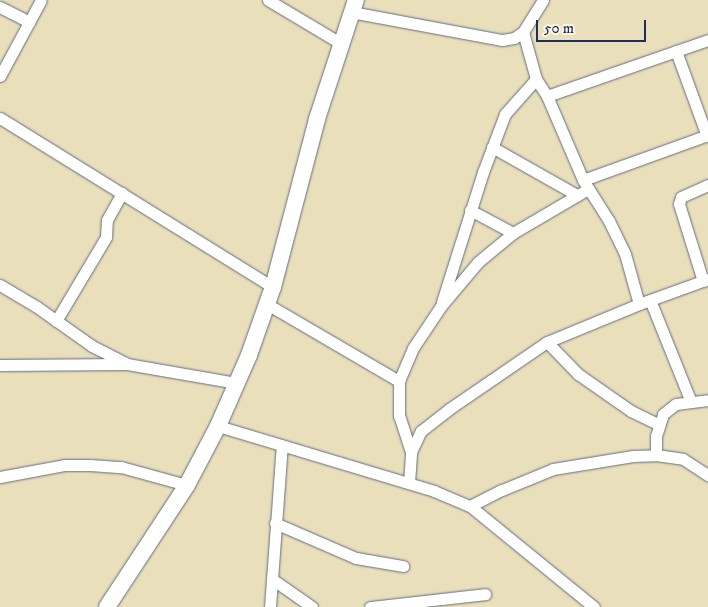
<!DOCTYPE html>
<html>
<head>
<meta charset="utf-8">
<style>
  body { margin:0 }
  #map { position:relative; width:708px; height:607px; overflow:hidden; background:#e9dfbb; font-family:"IM FELL DW Pica",serif }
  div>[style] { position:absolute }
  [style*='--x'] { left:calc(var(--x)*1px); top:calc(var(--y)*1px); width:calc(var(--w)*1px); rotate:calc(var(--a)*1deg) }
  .roads { filter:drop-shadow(0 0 1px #636d7f) drop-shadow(0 0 1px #636d7f) }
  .minor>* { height:11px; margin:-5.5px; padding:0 5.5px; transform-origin:5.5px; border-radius:5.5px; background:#fff }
  .secondary>* { height:16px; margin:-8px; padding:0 8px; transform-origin:8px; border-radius:8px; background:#fff }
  span { translate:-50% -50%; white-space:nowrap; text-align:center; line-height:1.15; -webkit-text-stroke:4px #fcf5e5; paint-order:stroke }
  .scale { position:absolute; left:536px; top:20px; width:110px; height:22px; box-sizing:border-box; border:2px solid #1b2f5e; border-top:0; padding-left:6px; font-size:15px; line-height:18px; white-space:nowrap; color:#1b2f5e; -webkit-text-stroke:4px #fcf5e5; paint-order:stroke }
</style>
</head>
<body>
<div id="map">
  <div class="roads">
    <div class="minor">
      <i style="--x:268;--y:0;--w:84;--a:30.8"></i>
      <i style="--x:0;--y:7;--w:33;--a:27"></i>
      <i style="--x:351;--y:12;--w:154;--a:10.5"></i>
      <i style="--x:502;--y:40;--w:12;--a:-9"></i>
      <i style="--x:514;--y:38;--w:11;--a:-34"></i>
      <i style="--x:523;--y:32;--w:38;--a:-58"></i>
      <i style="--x:523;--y:32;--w:49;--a:74.5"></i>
      <i style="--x:536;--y:79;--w:20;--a:57"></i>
      <i style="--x:547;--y:96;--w:91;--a:66.8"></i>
      <i style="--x:583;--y:180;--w:49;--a:57.6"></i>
      <i style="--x:609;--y:221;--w:37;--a:64"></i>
      <i style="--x:625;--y:254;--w:52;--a:74.4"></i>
      <i style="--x:676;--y:51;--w:90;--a:70"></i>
      <i style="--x:0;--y:76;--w:86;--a:-61.7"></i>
      <i style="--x:547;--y:96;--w:170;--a:-19.2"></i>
      <i style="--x:0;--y:118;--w:321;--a:31.8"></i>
      <i style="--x:492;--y:147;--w:98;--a:29.5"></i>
      <i style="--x:583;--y:180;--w:133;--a:-19.8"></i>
      <i style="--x:470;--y:210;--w:49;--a:28.1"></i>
      <i style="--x:703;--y:281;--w:81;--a:-107.3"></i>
      <i style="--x:679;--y:204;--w:7;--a:-74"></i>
      <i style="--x:681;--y:197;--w:30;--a:-24"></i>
      <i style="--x:0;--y:285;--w:43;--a:30.7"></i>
      <i style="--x:37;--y:307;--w:67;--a:35.3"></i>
      <i style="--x:92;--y:346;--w:39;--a:27"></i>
      <i style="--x:127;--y:364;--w:112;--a:9.8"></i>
      <i style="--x:650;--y:300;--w:110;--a:68.1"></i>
      <i style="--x:442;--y:302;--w:136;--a:-72.5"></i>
      <i style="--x:483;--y:172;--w:62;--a:-69.2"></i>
      <i style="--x:505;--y:114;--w:47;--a:-48.5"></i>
      <i style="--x:267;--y:304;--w:153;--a:30.3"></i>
      <i style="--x:56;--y:321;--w:98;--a:-59.2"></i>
      <i style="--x:106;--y:237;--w:17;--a:-87"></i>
      <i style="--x:107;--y:220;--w:31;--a:-61"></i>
      <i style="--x:547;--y:342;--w:45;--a:45.9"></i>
      <i style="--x:578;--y:374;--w:65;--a:34.9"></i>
      <i style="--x:631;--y:411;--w:30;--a:26"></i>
      <i style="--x:0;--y:365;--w:126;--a:-0.5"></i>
      <i style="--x:218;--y:426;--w:226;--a:16.7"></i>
      <i style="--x:434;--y:491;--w:39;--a:23"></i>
      <i style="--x:470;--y:506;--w:160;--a:39.2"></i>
      <i style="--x:411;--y:452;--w:23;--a:-65"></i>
      <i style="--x:421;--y:431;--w:36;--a:-38"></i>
      <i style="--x:449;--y:409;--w:119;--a:-34.4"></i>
      <i style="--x:547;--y:342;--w:100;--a:-22.4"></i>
      <i style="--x:639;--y:304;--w:73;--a:-19.9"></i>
      <i style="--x:656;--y:455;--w:19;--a:-90"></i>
      <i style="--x:656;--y:436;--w:23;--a:-72"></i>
      <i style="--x:663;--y:414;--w:16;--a:-38"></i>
      <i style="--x:676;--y:404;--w:32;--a:-7"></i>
      <i style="--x:0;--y:477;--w:65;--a:-10.6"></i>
      <i style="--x:64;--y:465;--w:26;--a:0"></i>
      <i style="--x:90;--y:465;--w:31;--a:4"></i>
      <i style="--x:121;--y:467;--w:68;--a:15.3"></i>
      <i style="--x:409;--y:483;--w:31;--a:-86"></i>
      <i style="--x:411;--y:452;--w:38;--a:-108"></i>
      <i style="--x:399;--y:416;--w:35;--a:-90"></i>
      <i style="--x:399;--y:381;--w:36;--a:-67"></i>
      <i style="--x:413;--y:348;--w:50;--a:-56.3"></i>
      <i style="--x:441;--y:306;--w:57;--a:-49.9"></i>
      <i style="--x:478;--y:262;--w:45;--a:-39.6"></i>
      <i style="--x:513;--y:233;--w:87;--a:-30.4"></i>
      <i style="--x:470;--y:506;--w:36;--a:-27"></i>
      <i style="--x:502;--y:490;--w:55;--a:-22.4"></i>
      <i style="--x:553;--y:469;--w:81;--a:-9.2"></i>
      <i style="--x:633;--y:456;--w:23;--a:-2"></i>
      <i style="--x:656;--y:455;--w:27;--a:8"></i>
      <i style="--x:683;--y:459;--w:30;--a:33"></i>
      <i style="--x:275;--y:523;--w:88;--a:23.4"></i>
      <i style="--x:356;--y:558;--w:48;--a:9.7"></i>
      <i style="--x:272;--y:579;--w:49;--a:35"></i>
      <i style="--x:270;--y:607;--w:162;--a:-85.8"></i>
      <i style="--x:370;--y:607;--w:116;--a:-6.4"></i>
    </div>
    <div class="secondary">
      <i style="--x:107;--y:607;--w:146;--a:-56.7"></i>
      <i style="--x:187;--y:485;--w:67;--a:-62.3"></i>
      <i style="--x:218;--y:426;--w:77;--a:-66.4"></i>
      <i style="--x:249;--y:355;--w:72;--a:-70.6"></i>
      <i style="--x:273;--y:287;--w:174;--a:-75.3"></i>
      <i style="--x:317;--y:119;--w:125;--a:-71.9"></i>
    </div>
  </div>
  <div class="scale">50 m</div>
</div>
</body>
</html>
